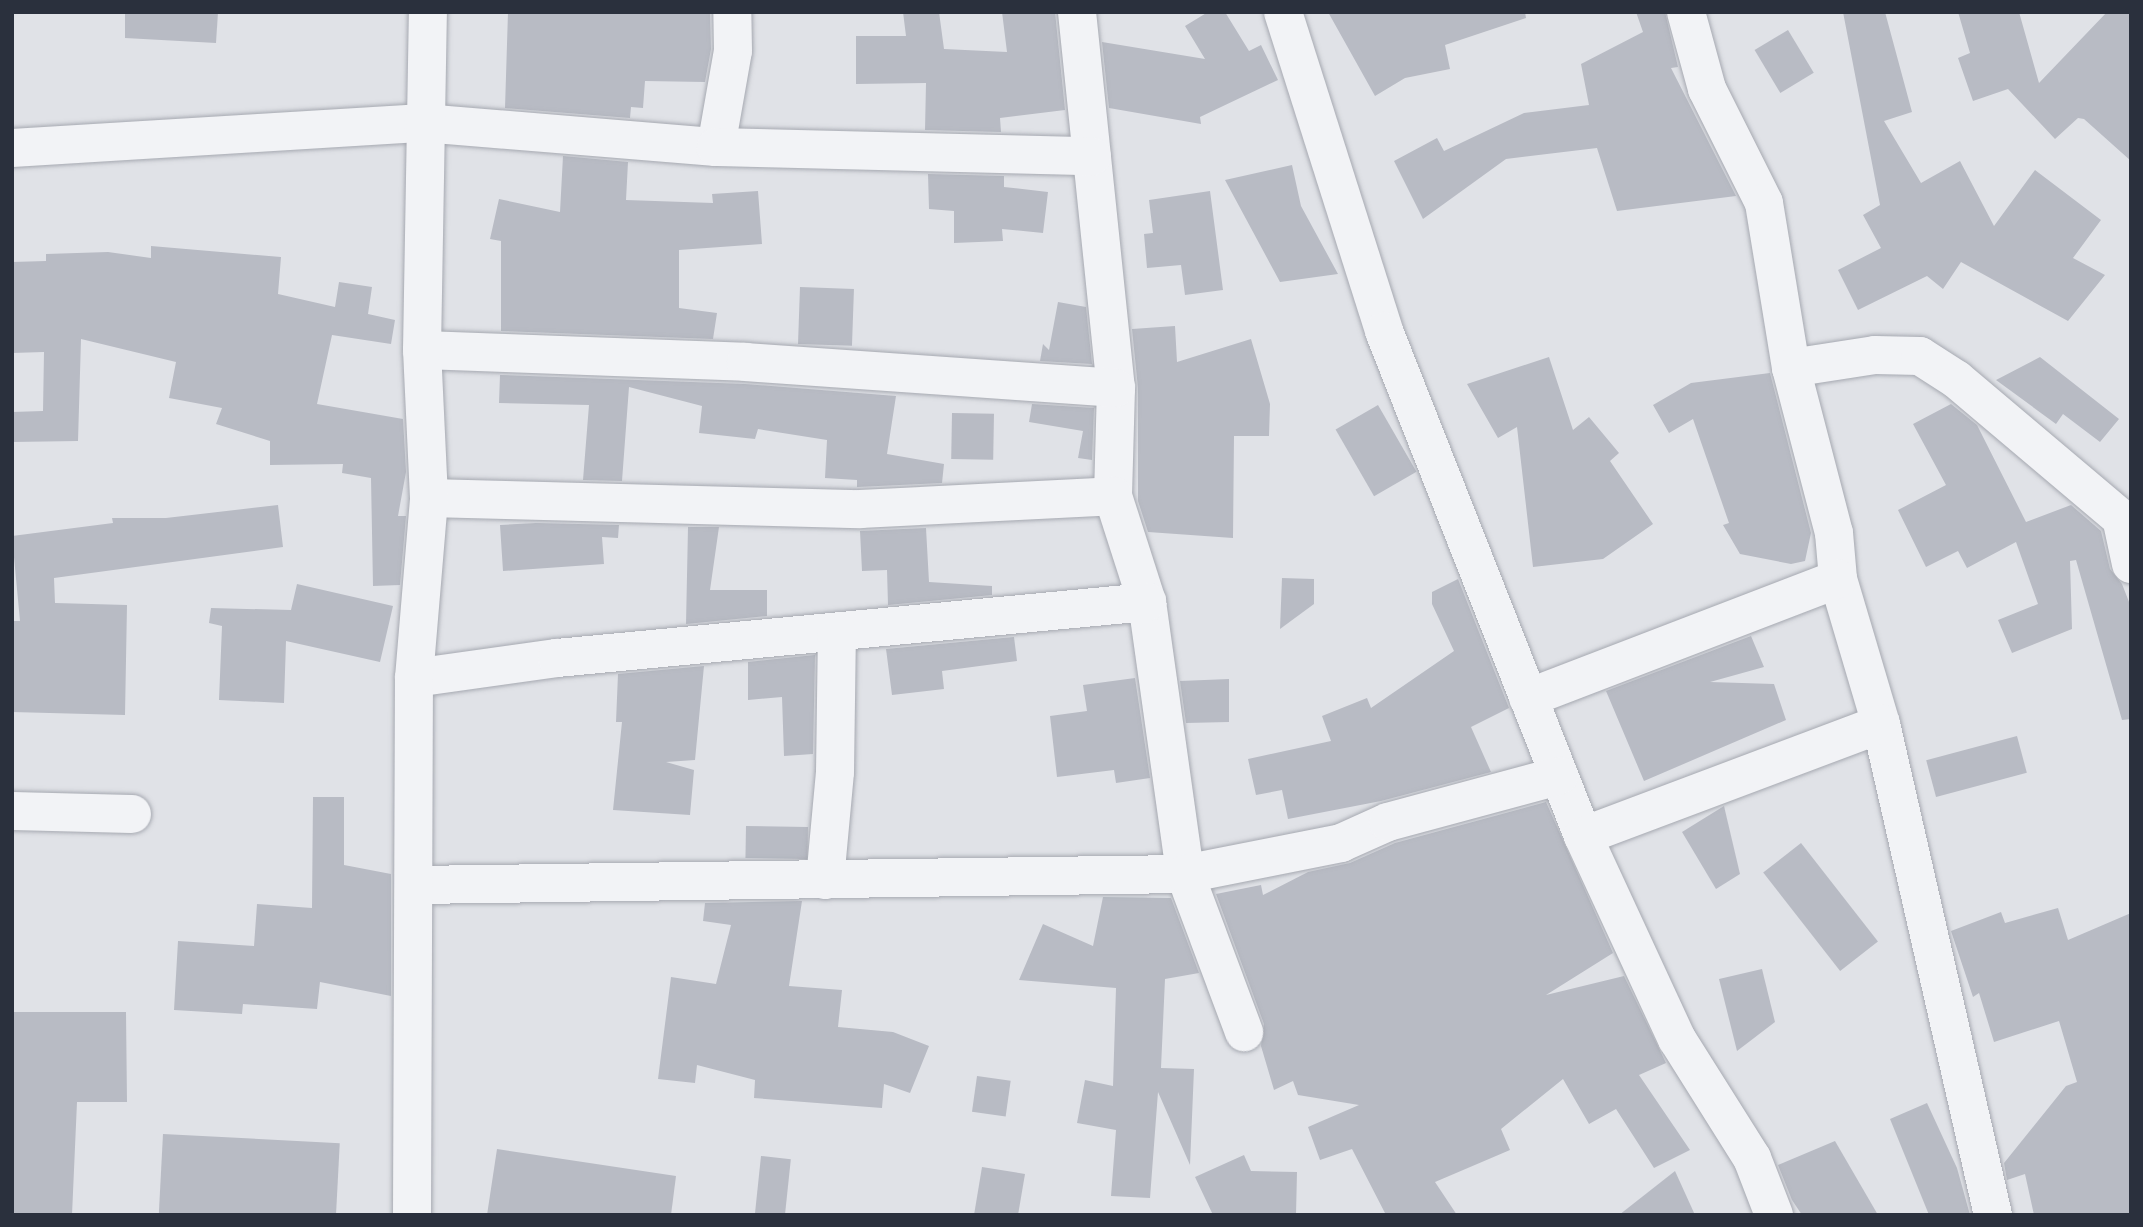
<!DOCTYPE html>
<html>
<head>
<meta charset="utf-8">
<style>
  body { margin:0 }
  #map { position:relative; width:2143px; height:1227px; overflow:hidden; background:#e0e2e7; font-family:Overpass,sans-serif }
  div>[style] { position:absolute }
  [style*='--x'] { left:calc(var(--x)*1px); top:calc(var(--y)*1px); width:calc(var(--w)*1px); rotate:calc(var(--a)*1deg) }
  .building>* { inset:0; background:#b8bbc4; transform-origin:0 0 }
  .roads { filter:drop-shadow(0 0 2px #a6a9b1) drop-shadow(0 0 2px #a6a9b1) }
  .minor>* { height:38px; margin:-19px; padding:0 19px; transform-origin:19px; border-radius:19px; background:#f2f3f6 }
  span { translate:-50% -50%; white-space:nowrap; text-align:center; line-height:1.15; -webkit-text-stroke:6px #eff1f5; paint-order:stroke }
  .frame { position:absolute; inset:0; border:14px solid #2a303d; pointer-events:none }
</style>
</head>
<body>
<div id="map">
  <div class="building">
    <i style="clip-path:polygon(125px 12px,218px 12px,216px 43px,125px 38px)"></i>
    <i style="clip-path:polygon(508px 12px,710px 12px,711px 49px,705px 82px,645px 81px,643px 108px,631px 107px,630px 118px,505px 108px)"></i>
    <i style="clip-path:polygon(903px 12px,939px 12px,944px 49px,1007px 52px,1002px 12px,1055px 12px,1065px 110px,1000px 118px,1001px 132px,925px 130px,926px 83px,856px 84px,856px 36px,906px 36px)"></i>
    <i style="clip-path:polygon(1208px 12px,1225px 12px,1249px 51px,1261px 45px,1278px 80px,1200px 117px,1201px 124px,1109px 108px,1102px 42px,1205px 59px,1185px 26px)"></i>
    <i style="clip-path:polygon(1328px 12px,1525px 12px,1526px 18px,1445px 45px,1450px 69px,1405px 78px,1375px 96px)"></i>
    <i style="clip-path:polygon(1636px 12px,1665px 12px,1678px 67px,1671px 68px,1736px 196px,1617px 211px,1597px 148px,1506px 159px,1423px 219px,1394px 161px,1437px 138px,1444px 151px,1524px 113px,1589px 105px,1581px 64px,1643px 32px)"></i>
    <i style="clip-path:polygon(1843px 12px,1885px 12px,1912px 112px,1884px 121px,1921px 183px,1960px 161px,1994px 226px,2035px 170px,2101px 220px,2073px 258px,2105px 275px,2068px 321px,1961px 262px,1943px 289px,1927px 276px,1858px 310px,1838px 270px,1881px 248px,1863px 215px,1880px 205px)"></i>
    <i style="clip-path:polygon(1958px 12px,2019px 12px,2039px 83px,2107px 12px,2131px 12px,2131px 161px,2084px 119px,2078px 118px,2055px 139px,2008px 89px,1973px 101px,1958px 58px,1970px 53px)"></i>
    <i style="left:1788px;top:30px;width:50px;height:39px;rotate:59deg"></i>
    <i style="clip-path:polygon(563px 156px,628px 162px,626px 200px,713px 203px,712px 194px,758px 191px,762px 244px,679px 250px,679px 308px,717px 313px,713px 339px,501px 331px,501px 241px,490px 239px,499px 199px,560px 212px)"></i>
    <i style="clip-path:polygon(1292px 165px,1301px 206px,1338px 274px,1280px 282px,1225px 180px)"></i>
    <i style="clip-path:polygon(928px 174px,1004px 176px,1004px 187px,1048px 192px,1043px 233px,1002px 229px,1003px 241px,954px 243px,954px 211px,929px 209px)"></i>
    <i style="clip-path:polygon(1210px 191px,1223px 290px,1185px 295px,1181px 265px,1147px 268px,1144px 234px,1153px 233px,1149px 200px)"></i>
    <i style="clip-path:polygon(151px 246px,281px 257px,278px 294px,335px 307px,339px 282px,372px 287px,368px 314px,395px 320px,391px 344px,332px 335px,317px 404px,403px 419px,406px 472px,398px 516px,406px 516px,400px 585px,373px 586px,371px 478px,342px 473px,343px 464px,270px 465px,270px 441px,216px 424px,222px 408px,169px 398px,176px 362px,81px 339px,78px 441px,12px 442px,12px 412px,43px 411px,44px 352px,12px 353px,12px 262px,46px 261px,46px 254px,108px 252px,151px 258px)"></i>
    <i style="left:800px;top:287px;width:54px;height:57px;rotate:2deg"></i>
    <i style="clip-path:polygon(1058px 302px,1086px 307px,1092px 364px,1040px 361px,1043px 344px,1049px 350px)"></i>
    <i style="clip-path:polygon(1175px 326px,1177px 362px,1251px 339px,1270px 404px,1269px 436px,1234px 436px,1233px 538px,1148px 532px,1138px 501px,1138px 388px,1132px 329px)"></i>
    <i style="clip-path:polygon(1549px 357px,1573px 430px,1589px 417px,1619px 453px,1610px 461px,1653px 524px,1603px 559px,1533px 567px,1517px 427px,1498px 438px,1467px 384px)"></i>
    <i style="clip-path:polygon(2040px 357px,2119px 419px,2100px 442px,2063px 414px,2056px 424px,1996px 380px)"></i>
    <i style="clip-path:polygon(1770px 373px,1811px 533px,1805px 561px,1791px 564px,1740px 554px,1723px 525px,1729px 523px,1693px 419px,1669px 433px,1653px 405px,1691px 383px)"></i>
    <i style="clip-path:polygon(500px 375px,745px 384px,896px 396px,887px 454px,944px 464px,942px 483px,857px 487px,857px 480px,825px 478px,827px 440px,758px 429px,755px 439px,699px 433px,702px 406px,629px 387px,622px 481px,583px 480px,589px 405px,499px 403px)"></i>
    <i style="clip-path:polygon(1032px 404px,1094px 408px,1092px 460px,1078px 458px,1083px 431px,1029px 422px)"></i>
    <i style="clip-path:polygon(1951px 404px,1977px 425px,2026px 522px,2071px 505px,2101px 531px,2110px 569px,2122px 584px,2131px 607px,2131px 719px,2122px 720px,2076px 560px,2070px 561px,2072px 629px,2012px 653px,1998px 620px,2038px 604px,2016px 542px,1967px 568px,1958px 551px,1926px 567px,1898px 510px,1946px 485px,1913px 424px)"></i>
    <i style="left:1378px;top:405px;width:77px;height:49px;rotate:60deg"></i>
    <i style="left:952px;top:413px;width:42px;height:46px;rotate:1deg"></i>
    <i style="clip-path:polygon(278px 505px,283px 547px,54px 578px,55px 603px,127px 605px,125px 715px,12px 712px,12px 621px,20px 621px,12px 536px,113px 523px,112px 518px,166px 518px)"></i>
    <i style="clip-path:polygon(536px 523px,619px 525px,618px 538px,602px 537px,604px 564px,503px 571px,500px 525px)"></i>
    <i style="clip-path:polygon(688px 527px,719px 527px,710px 590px,767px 590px,767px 616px,686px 624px)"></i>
    <i style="clip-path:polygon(926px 528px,929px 582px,992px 586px,992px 595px,888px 605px,887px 570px,862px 571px,860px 531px)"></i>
    <i style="clip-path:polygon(1282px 578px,1314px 579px,1314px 604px,1280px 629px)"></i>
    <i style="clip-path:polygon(1458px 579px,1509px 708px,1471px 727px,1491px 772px,1381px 801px,1288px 819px,1282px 790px,1256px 795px,1248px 759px,1331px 741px,1322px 716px,1367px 698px,1371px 708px,1454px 651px,1432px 604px,1432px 592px)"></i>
    <i style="clip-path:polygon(297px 584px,393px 606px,380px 662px,286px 641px,284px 703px,219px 700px,222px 626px,209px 623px,211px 608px,291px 610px)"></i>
    <i style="clip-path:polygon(1751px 636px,1764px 667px,1710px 682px,1774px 684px,1786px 720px,1644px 781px,1606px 691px)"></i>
    <i style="clip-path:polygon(1014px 637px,1017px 661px,942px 671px,944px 689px,892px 695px,886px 649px)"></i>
    <i style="clip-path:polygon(815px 655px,813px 754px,784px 756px,782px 697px,748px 700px,748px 662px)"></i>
    <i style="clip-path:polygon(704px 666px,695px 760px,666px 762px,694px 770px,690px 815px,613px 810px,622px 722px,616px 722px,618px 674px)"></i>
    <i style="clip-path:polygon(1135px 678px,1150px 778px,1116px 783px,1114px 770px,1057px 777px,1050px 716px,1087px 711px,1083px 685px)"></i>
    <i style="clip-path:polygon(1229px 679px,1229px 722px,1186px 723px,1180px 681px)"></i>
    <i style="left:2017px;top:736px;width:38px;height:94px;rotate:75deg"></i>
    <i style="clip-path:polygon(313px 797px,344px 797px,344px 865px,391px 874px,391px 996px,320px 982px,317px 1009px,243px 1004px,242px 1014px,174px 1010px,178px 941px,254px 946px,257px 904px,312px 908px)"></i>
    <i style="clip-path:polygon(1546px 802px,1613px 953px,1546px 995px,1624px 976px,1666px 1063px,1639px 1075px,1690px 1150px,1654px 1168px,1616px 1109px,1589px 1124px,1563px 1079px,1501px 1129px,1510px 1150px,1435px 1182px,1457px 1215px,1386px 1215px,1352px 1149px,1320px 1160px,1308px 1127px,1359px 1105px,1298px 1095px,1293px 1081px,1274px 1090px,1261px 1046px,1264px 1024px,1216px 894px,1261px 885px,1263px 895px,1308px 872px,1350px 863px,1395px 843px)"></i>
    <i style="clip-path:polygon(1724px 806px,1740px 874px,1716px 889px,1682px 832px)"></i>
    <i style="left:746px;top:826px;width:62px;height:32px;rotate:1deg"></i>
    <i style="left:1801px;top:843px;width:125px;height:48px;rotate:52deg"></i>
    <i style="clip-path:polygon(1103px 897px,1171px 898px,1199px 973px,1165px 979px,1161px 1068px,1194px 1069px,1190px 1165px,1158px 1092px,1150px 1198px,1111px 1196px,1116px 1130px,1077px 1123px,1085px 1080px,1113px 1086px,1116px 988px,1019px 980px,1043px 924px,1093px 946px)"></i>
    <i style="clip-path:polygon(802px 901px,789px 986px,842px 990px,838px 1027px,893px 1032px,929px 1046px,910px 1093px,884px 1084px,882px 1108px,754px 1098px,755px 1080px,697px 1065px,695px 1083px,658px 1079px,671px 977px,716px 984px,731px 925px,703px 921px,705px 903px)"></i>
    <i style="clip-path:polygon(2058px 908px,2068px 940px,2131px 913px,2131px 1215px,2034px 1215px,2025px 1174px,2007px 1180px,2004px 1163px,2066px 1086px,2077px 1082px,2059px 1021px,1994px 1042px,1979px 993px,1973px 997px,1951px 931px,2001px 912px,2005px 923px)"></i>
    <i style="clip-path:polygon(1762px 969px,1775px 1022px,1737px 1051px,1719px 979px)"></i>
    <i style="clip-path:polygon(12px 1012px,126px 1012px,127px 1102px,77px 1102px,72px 1215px,12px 1215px)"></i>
    <i style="left:977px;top:1076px;width:34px;height:36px;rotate:8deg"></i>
    <i style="clip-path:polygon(1927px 1103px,1957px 1168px,1970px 1215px,1929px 1215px,1890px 1119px)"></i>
    <i style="left:163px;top:1134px;width:177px;height:81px;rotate:3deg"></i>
    <i style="clip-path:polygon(1835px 1141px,1878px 1215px,1802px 1215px,1792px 1200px,1778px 1165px)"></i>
    <i style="clip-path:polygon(497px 1149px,676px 1176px,671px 1215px,487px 1215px)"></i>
    <i style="clip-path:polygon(1244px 1155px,1251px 1171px,1297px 1172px,1296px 1215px,1213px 1215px,1195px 1177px)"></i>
    <i style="left:761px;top:1156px;width:30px;height:59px;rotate:6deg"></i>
    <i style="clip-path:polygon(982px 1167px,1025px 1174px,1018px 1215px,974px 1215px)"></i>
    <i style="clip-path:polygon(1675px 1171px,1695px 1215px,1619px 1215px)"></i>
  </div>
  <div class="roads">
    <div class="minor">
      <i style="--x:1077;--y:12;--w:378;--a:84.1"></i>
      <i style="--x:1116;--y:388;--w:108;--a:91.6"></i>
      <i style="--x:1113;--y:496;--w:111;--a:72.2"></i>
      <i style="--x:1147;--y:602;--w:275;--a:82"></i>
      <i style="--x:1185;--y:874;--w:169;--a:69.5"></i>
      <i style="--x:1283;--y:12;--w:335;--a:72.4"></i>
      <i style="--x:1384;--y:331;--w:543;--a:68.49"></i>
      <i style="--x:1583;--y:836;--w:224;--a:65.2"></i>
      <i style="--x:1677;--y:1039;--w:141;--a:57.8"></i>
      <i style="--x:1752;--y:1158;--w:61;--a:68.9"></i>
      <i style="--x:1686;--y:12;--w:80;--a:74.7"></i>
      <i style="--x:1707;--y:89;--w:127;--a:63.4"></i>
      <i style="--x:1764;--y:203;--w:167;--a:80.7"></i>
      <i style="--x:1791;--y:368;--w:171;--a:75.4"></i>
      <i style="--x:1834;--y:533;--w:46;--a:85"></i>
      <i style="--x:1838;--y:579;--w:151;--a:73.5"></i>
      <i style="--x:1881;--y:724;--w:504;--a:77.15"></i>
      <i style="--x:716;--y:147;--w:97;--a:-80"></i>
      <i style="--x:733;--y:51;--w:39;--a:-91"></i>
      <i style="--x:12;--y:148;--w:412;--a:-3.5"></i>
      <i style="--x:423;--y:123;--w:294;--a:4.7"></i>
      <i style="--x:716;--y:147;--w:376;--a:1.4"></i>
      <i style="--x:422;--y:350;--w:324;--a:2.1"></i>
      <i style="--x:746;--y:362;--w:371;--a:4"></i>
      <i style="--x:1791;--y:368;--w:85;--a:-8.8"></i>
      <i style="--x:1875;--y:355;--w:45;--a:1.3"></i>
      <i style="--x:1920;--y:356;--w:43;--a:32.6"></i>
      <i style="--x:1956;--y:379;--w:229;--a:40.2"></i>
      <i style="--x:429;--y:498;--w:431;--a:1.5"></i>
      <i style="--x:860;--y:509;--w:253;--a:-2.9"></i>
      <i style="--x:2122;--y:522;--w:43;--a:77.9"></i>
      <i style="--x:414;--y:678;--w:144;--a:-8"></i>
      <i style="--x:557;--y:658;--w:593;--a:-5.42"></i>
      <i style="--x:1528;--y:698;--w:332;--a:-21"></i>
      <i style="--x:12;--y:811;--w:120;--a:1.4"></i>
      <i style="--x:1583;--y:836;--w:318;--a:-20.6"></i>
      <i style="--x:825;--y:880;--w:108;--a:-84.7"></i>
      <i style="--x:835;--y:772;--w:140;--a:-89.2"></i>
      <i style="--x:415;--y:885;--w:770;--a:-0.82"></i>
      <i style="--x:1185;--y:874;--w:159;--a:-11.2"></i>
      <i style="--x:1341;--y:843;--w:51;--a:-24.1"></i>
      <i style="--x:1388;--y:822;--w:177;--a:-15.1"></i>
      <i style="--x:412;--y:1215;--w:537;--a:-89.79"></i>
      <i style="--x:414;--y:678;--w:181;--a:-85.2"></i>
      <i style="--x:429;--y:498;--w:148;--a:-92.7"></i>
      <i style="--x:422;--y:350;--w:338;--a:-89"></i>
    </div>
  </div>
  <div class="frame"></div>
</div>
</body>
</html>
